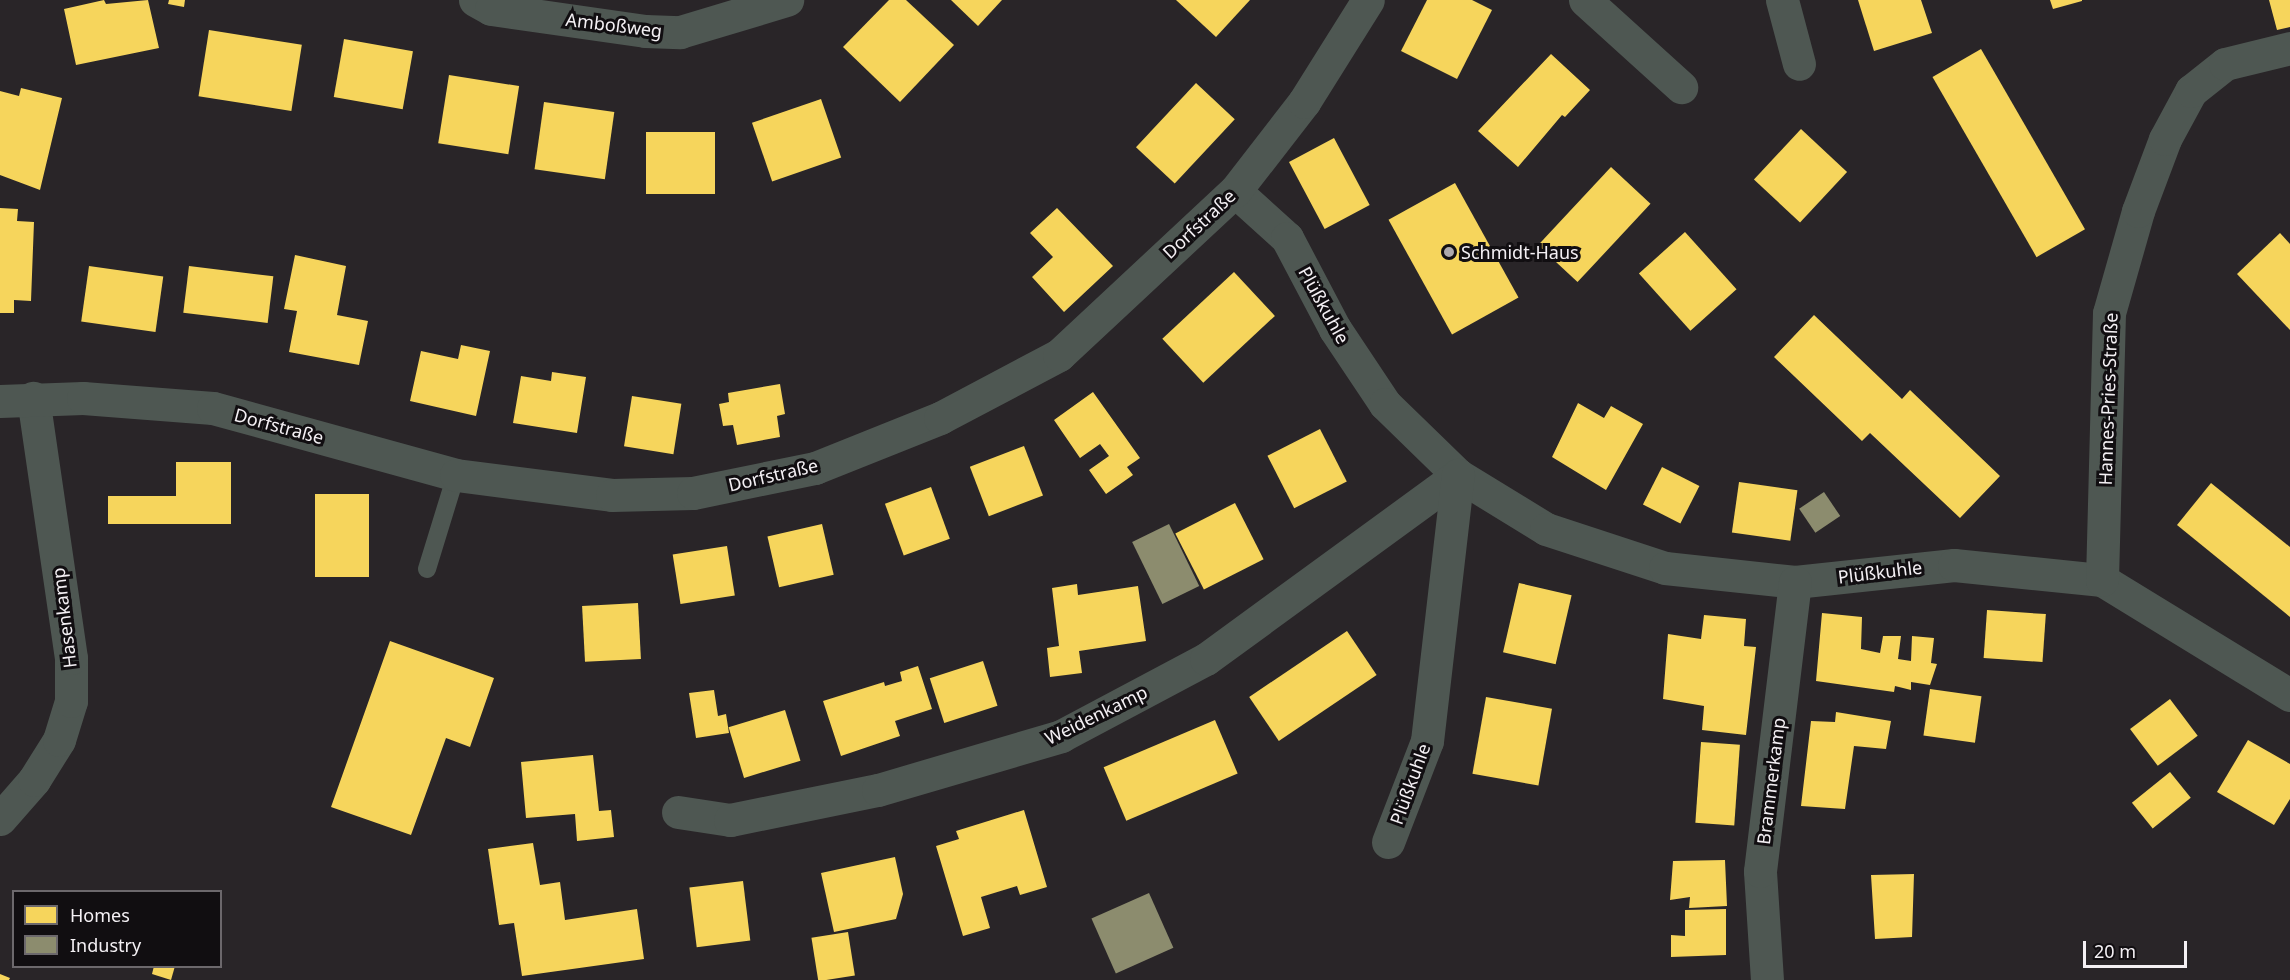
<!DOCTYPE html>
<html>
<head>
<meta charset="utf-8">
<style>
  body { margin:0 }
  #map { position:relative; width:2290px; height:980px; overflow:hidden; background:#292528; font-family:"Noto Sans",sans-serif }
  div>[style] { position:absolute }
  [style*='--x'] { left:calc(var(--x)*1px); top:calc(var(--y)*1px); width:calc(var(--w)*1px); rotate:calc(var(--a)*1deg) }
  .homes>* { inset:0; background:#f6d55c; transform-origin:0 0 }
  .industry>* { inset:0; background:#8c8c6e; transform-origin:0 0 }
  .service>* { height:18px; margin:-9px; padding:0 9px; transform-origin:9px; border-radius:9px; background:#4e5752 }
  .minor>* { height:33px; margin:-16.5px; padding:0 16.5px; transform-origin:16.5px; border-radius:16.5px; background:#4e5752 }
  .tertiary>* { height:33px; margin:-16.5px; padding:0 16.5px; transform-origin:16.5px; border-radius:16.5px; background:#4e5752 }
  .dots>* { width:16px; height:16px; translate:-50% -50%; box-sizing:border-box; border:3px solid #110e11; border-radius:50% }
  span { translate:-50% -50%; white-space:nowrap; text-align:center; line-height:1.15; -webkit-text-stroke:6px #110e11; paint-order:stroke }
  .street-label { font-size:18px; color:#f4f0f4 }
  .poi-label { font-size:18px; color:#f4f0f4 }
  .left { translate:0 -50%; text-align:left }
  .legend { position:absolute; left:12px; top:890px; width:210px; height:78px; box-sizing:border-box; background:#110e11; border:2px solid #6c686c; margin:0; padding:8px 10px; list-style:none; font-size:18px; color:#f4f0f4 }
  .legend li { display:flex; align-items:center; gap:12px; height:30px }
  .legend b { width:30px; border:2px solid #6c686c }
  .scale { position:absolute; left:2083px; top:941px; width:104px; height:27px; box-sizing:border-box; border:3px solid #f4f0f4; border-top:0; padding-left:8px; font-size:18px; line-height:21px; white-space:nowrap; color:#f4f0f4; -webkit-text-stroke:4px #110e11; paint-order:stroke }
</style>
</head>
<body>
<div id="map">
  <div class="homes">
    <i style="clip-path:polygon(104px 0,106px 4px,148px 0,159px 48px,76px 65px,64px 9px)"></i>
    <i style="clip-path:polygon(169px 0,185px 0,184px 7px,168px 4px)"></i>
    <i style="clip-path:polygon(889px 0,906px 0,954px 45px,900px 102px,843px 47px)"></i>
    <i style="clip-path:polygon(951px 0,1002px 0,978px 26px)"></i>
    <i style="clip-path:polygon(1176px 0,1250px 0,1216px 37px)"></i>
    <i style="clip-path:polygon(1427px 0,1472px 0,1492px 10px,1457px 79px,1401px 51px)"></i>
    <i style="clip-path:polygon(1858px 0,1921px 0,1932px 33px,1874px 51px)"></i>
    <i style="clip-path:polygon(2050px 0,2082px 0,2082px 1px,2053px 9px)"></i>
    <i style="clip-path:polygon(2269px 0,2290px 0,2290px 27px,2277px 30px)"></i>
    <i style="left:209px;top:30px;width:94px;height:67px;rotate:9deg"></i>
    <i style="left:344px;top:39px;width:70px;height:59px;rotate:10deg"></i>
    <i style="left:1981px;top:49px;width:208px;height:56px;rotate:60deg"></i>
    <i style="clip-path:polygon(1551px 54px,1590px 90px,1565px 117px,1562px 115px,1518px 167px,1478px 131px)"></i>
    <i style="left:449px;top:75px;width:71px;height:69px;rotate:9deg"></i>
    <i style="left:1196px;top:83px;width:53px;height:88px;rotate:43deg"></i>
    <i style="clip-path:polygon(21px 88px,62px 98px,40px 190px,0 175px,0 91px,19px 96px)"></i>
    <i style="left:821px;top:99px;width:62px;height:73px;rotate:71deg"></i>
    <i style="left:544px;top:102px;width:71px;height:68px;rotate:8deg"></i>
    <i style="left:1801px;top:129px;width:63px;height:69px;rotate:43deg"></i>
    <i style="left:646px;top:132px;width:69px;height:62px"></i>
    <i style="left:1334px;top:138px;width:76px;height:51px;rotate:62deg"></i>
    <i style="left:1611px;top:167px;width:54px;height:107px;rotate:43deg"></i>
    <i style="left:1455px;top:183px;width:131px;height:76px;rotate:61deg"></i>
    <i style="clip-path:polygon(0 208px,18px 209px,17px 221px,34px 222px,31px 301px,14px 300px,14px 313px,0 313px)"></i>
    <i style="clip-path:polygon(1057px 208px,1113px 266px,1064px 312px,1032px 277px,1053px 257px,1030px 233px)"></i>
    <i style="left:1685px;top:232px;width:77px;height:62px;rotate:48deg"></i>
    <i style="clip-path:polygon(2280px 233px,2290px 244px,2290px 330px,2237px 274px)"></i>
    <i style="clip-path:polygon(295px 255px,346px 266px,337px 315px,368px 321px,359px 365px,289px 352px,297px 311px,284px 309px)"></i>
    <i style="left:89px;top:266px;width:75px;height:56px;rotate:8deg"></i>
    <i style="left:189px;top:266px;width:85px;height:47px;rotate:7deg"></i>
    <i style="left:1234px;top:272px;width:60px;height:98px;rotate:47deg"></i>
    <i style="clip-path:polygon(1814px 315px,1902px 399px,1910px 390px,2000px 476px,1960px 518px,1870px 433px,1862px 441px,1774px 357px)"></i>
    <i style="clip-path:polygon(461px 345px,490px 351px,476px 416px,410px 401px,421px 351px,458px 359px)"></i>
    <i style="clip-path:polygon(552px 372px,586px 377px,577px 433px,513px 423px,521px 376px,551px 381px)"></i>
    <i style="clip-path:polygon(780px 384px,785px 414px,777px 416px,780px 437px,737px 445px,733px 425px,723px 426px,719px 404px,729px 402px,728px 393px)"></i>
    <i style="clip-path:polygon(1093px 392px,1140px 458px,1127px 467px,1133px 475px,1106px 494px,1089px 470px,1109px 456px,1100px 444px,1080px 458px,1054px 420px)"></i>
    <i style="left:632px;top:396px;width:50px;height:51px;rotate:9deg"></i>
    <i style="clip-path:polygon(1578px 403px,1604px 418px,1611px 406px,1643px 424px,1606px 490px,1552px 457px)"></i>
    <i style="left:1320px;top:429px;width:59px;height:59px;rotate:63deg"></i>
    <i style="left:1024px;top:446px;width:53px;height:58px;rotate:69deg"></i>
    <i style="clip-path:polygon(176px 462px,231px 462px,231px 524px,108px 524px,108px 496px,176px 496px)"></i>
    <i style="left:1662px;top:467px;width:42px;height:42px;rotate:27deg"></i>
    <i style="left:1739px;top:482px;width:59px;height:51px;rotate:8deg"></i>
    <i style="clip-path:polygon(2211px 483px,2290px 547px,2290px 617px,2177px 525px)"></i>
    <i style="left:931px;top:487px;width:55px;height:49px;rotate:70deg"></i>
    <i style="left:315px;top:494px;width:54px;height:83px"></i>
    <i style="left:1235px;top:503px;width:63px;height:67px;rotate:63deg"></i>
    <i style="left:822px;top:524px;width:52px;height:56px;rotate:77deg"></i>
    <i style="left:727px;top:546px;width:50px;height:55px;rotate:81deg"></i>
    <i style="left:1519px;top:583px;width:54px;height:71px;rotate:13deg"></i>
    <i style="clip-path:polygon(1077px 584px,1078px 595px,1138px 586px,1146px 641px,1079px 651px,1082px 673px,1050px 677px,1047px 648px,1059px 646px,1052px 588px)"></i>
    <i style="left:638px;top:603px;width:56px;height:56px;rotate:87deg"></i>
    <i style="left:1987px;top:610px;width:59px;height:48px;rotate:4deg"></i>
    <i style="clip-path:polygon(1822px 613px,1862px 617px,1861px 649px,1880px 653px,1883px 636px,1901px 636px,1898px 659px,1911px 661px,1912px 636px,1934px 638px,1931px 663px,1937px 664px,1930px 685px,1911px 682px,1911px 690px,1895px 686px,1894px 692px,1816px 681px)"></i>
    <i style="clip-path:polygon(1704px 615px,1746px 619px,1744px 646px,1756px 647px,1746px 735px,1702px 730px,1704px 706px,1663px 699px,1668px 634px,1701px 639px)"></i>
    <i style="left:1347px;top:631px;width:53px;height:118px;rotate:56deg"></i>
    <i style="clip-path:polygon(390px 641px,494px 678px,470px 747px,446px 738px,411px 835px,331px 807px)"></i>
    <i style="left:983px;top:661px;width:47px;height:56px;rotate:72deg"></i>
    <i style="clip-path:polygon(918px 666px,932px 709px,895px 721px,900px 736px,841px 756px,823px 701px,884px 682px,885px 686px,902px 681px,900px 672px)"></i>
    <i style="left:1930px;top:689px;width:52px;height:47px;rotate:8deg"></i>
    <i style="clip-path:polygon(714px 690px,718px 716px,726px 714px,729px 733px,696px 738px,689px 693px)"></i>
    <i style="left:1486px;top:697px;width:67px;height:78px;rotate:10deg"></i>
    <i style="left:2170px;top:699px;width:46px;height:50px;rotate:53deg"></i>
    <i style="left:785px;top:710px;width:53px;height:59px;rotate:73deg"></i>
    <i style="clip-path:polygon(1836px 712px,1891px 721px,1886px 749px,1854px 746px,1845px 809px,1801px 806px,1811px 721px,1835px 722px)"></i>
    <i style="left:1215px;top:720px;width:58px;height:121px;rotate:67deg"></i>
    <i style="clip-path:polygon(2248px 740px,2290px 764px,2290px 799px,2274px 825px,2217px 792px)"></i>
    <i style="left:1701px;top:742px;width:39px;height:81px;rotate:4deg"></i>
    <i style="clip-path:polygon(593px 755px,599px 811px,611px 810px,614px 837px,577px 841px,575px 814px,526px 818px,521px 762px)"></i>
    <i style="left:2170px;top:772px;width:33px;height:49px;rotate:51deg"></i>
    <i style="clip-path:polygon(1024px 810px,1047px 887px,1020px 895px,1017px 886px,981px 897px,990px 928px,963px 936px,936px 846px,959px 839px,956px 831px)"></i>
    <i style="clip-path:polygon(533px 843px,540px 885px,560px 882px,565px 920px,637px 909px,644px 959px,522px 976px,514px 923px,499px 925px,488px 849px)"></i>
    <i style="clip-path:polygon(895px 857px,903px 894px,896px 919px,834px 932px,821px 873px)"></i>
    <i style="clip-path:polygon(1725px 860px,1727px 906px,1689px 908px,1690px 897px,1670px 900px,1673px 861px)"></i>
    <i style="clip-path:polygon(1914px 874px,1912px 937px,1875px 939px,1871px 875px)"></i>
    <i style="left:743px;top:881px;width:60px;height:54px;rotate:83deg"></i>
    <i style="clip-path:polygon(1726px 909px,1726px 955px,1671px 957px,1671px 935px,1685px 936px,1685px 910px)"></i>
    <i style="left:848px;top:932px;width:44px;height:37px;rotate:81deg"></i>
    <i style="clip-path:polygon(154px 966px,175px 966px,171px 980px,152px 974px)"></i>
    <i style="clip-path:polygon(0 974px,10px 978px,9px 980px,0 980px)"></i>
  </div>
  <div class="industry">
    <i style="left:1824px;top:492px;width:29px;height:30px;rotate:56deg"></i>
    <i style="left:1169px;top:524px;width:69px;height:41px;rotate:64deg"></i>
    <i style="left:1149px;top:893px;width:60px;height:63px;rotate:66deg"></i>
  </div>
  <div class="service">
    <i style="--x:427;--y:569;--w:98;--a:-72.9"></i>
  </div>
  <div class="minor">
    <i style="--x:475;--y:0;--w:18;--a:29"></i>
    <i style="--x:491;--y:9;--w:156;--a:8.1"></i>
    <i style="--x:645;--y:31;--w:35;--a:2"></i>
    <i style="--x:680;--y:32;--w:112;--a:-16.7"></i>
    <i style="--x:1585;--y:0;--w:130;--a:42.2"></i>
    <i style="--x:1782;--y:0;--w:66;--a:75.1"></i>
    <i style="--x:1235;--y:191;--w:70;--a:42.1"></i>
    <i style="--x:1287;--y:238;--w:103;--a:62.2"></i>
    <i style="--x:1335;--y:329;--w:90;--a:56.3"></i>
    <i style="--x:1385;--y:404;--w:102;--a:44.2"></i>
    <i style="--x:1458;--y:475;--w:103;--a:31.5"></i>
    <i style="--x:1546;--y:529;--w:125;--a:18.1"></i>
    <i style="--x:1665;--y:568;--w:131;--a:6.1"></i>
    <i style="--x:1795;--y:582;--w:160;--a:-6.1"></i>
    <i style="--x:1954;--y:565;--w:149;--a:5.8"></i>
    <i style="--x:2102;--y:580;--w:220;--a:31.5"></i>
    <i style="--x:2102;--y:580;--w:267;--a:-88.5"></i>
    <i style="--x:2109;--y:313;--w:106;--a:-74.1"></i>
    <i style="--x:2138;--y:211;--w:77;--a:-69.4"></i>
    <i style="--x:2165;--y:139;--w:55;--a:-61.6"></i>
    <i style="--x:2191;--y:91;--w:43;--a:-38.5"></i>
    <i style="--x:2225;--y:64;--w:67;--a:-13.8"></i>
    <i style="--x:678;--y:812;--w:53;--a:8.7"></i>
    <i style="--x:730;--y:820;--w:151;--a:-11.5"></i>
    <i style="--x:878;--y:790;--w:191;--a:-16.4"></i>
    <i style="--x:1061;--y:736;--w:164;--a:-28"></i>
    <i style="--x:1206;--y:659;--w:312;--a:-36.1"></i>
    <i style="--x:0;--y:819;--w:52;--a:-48.9"></i>
    <i style="--x:34;--y:780;--w:47;--a:-58"></i>
    <i style="--x:59;--y:740;--w:41;--a:-72.9"></i>
    <i style="--x:71;--y:701;--w:43;--a:-90"></i>
    <i style="--x:71;--y:658;--w:263;--a:-98.3"></i>
    <i style="--x:1388;--y:842;--w:108;--a:-68.9"></i>
    <i style="--x:1427;--y:741;--w:268;--a:-83.4"></i>
    <i style="--x:1767;--y:980;--w:109;--a:-93.7"></i>
    <i style="--x:1760;--y:871;--w:291;--a:-83.1"></i>
  </div>
  <div class="tertiary">
    <i style="--x:0;--y:401;--w:83;--a:-2.1"></i>
    <i style="--x:83;--y:398;--w:130;--a:4.4"></i>
    <i style="--x:213;--y:408;--w:252;--a:15.4"></i>
    <i style="--x:456;--y:475;--w:157;--a:7.3"></i>
    <i style="--x:612;--y:495;--w:81;--a:-1.4"></i>
    <i style="--x:693;--y:493;--w:125;--a:-11.6"></i>
    <i style="--x:815;--y:468;--w:135;--a:-21.8"></i>
    <i style="--x:940;--y:418;--w:135;--a:-27.9"></i>
    <i style="--x:1059;--y:355;--w:241;--a:-43"></i>
    <i style="--x:1235;--y:191;--w:113;--a:-52.2"></i>
    <i style="--x:1304;--y:102;--w:120;--a:-57.9"></i>
  </div>
  <div class="dots">
    <i style="left:1449px;top:252px;background:#ada9ad"></i>
  </div>
  <div class="street-label">
    <span style="left:614px;top:25px;rotate:7deg">Amboßweg</span>
    <span style="left:1199px;top:224px;rotate:-43deg">Dorfstraße</span>
    <span style="left:1324px;top:305px;rotate:61deg">Plüßkuhle</span>
    <span style="left:2108px;top:399px;rotate:-88deg">Hannes-Pries-Straße</span>
    <span style="left:279px;top:426px;rotate:15deg">Dorfstraße</span>
    <span style="left:773px;top:475px;rotate:-13deg">Dorfstraße</span>
    <span style="left:1880px;top:572px;rotate:-7deg">Plüßkuhle</span>
    <span style="left:64px;top:618px;rotate:-97deg">Hasenkamp</span>
    <span style="left:1096px;top:715px;rotate:-26deg">Weidenkamp</span>
    <span style="left:1771px;top:781px;rotate:-83deg">Brammerkamp</span>
    <span style="left:1410px;top:784px;rotate:-70deg">Plüßkuhle</span>
  </div>
  <div class="poi-label">
    <span class="left" style="left:1461px;top:252px">Schmidt-Haus</span>
  </div>
  <ul class="legend">
  <li><b style="height:16px;background:#f6d55c"></b>Homes</li>
  <li><b style="height:16px;background:#8c8c6e"></b>Industry</li>
  </ul>
  <div class="scale">20 m</div>
</div>
</body>
</html>
